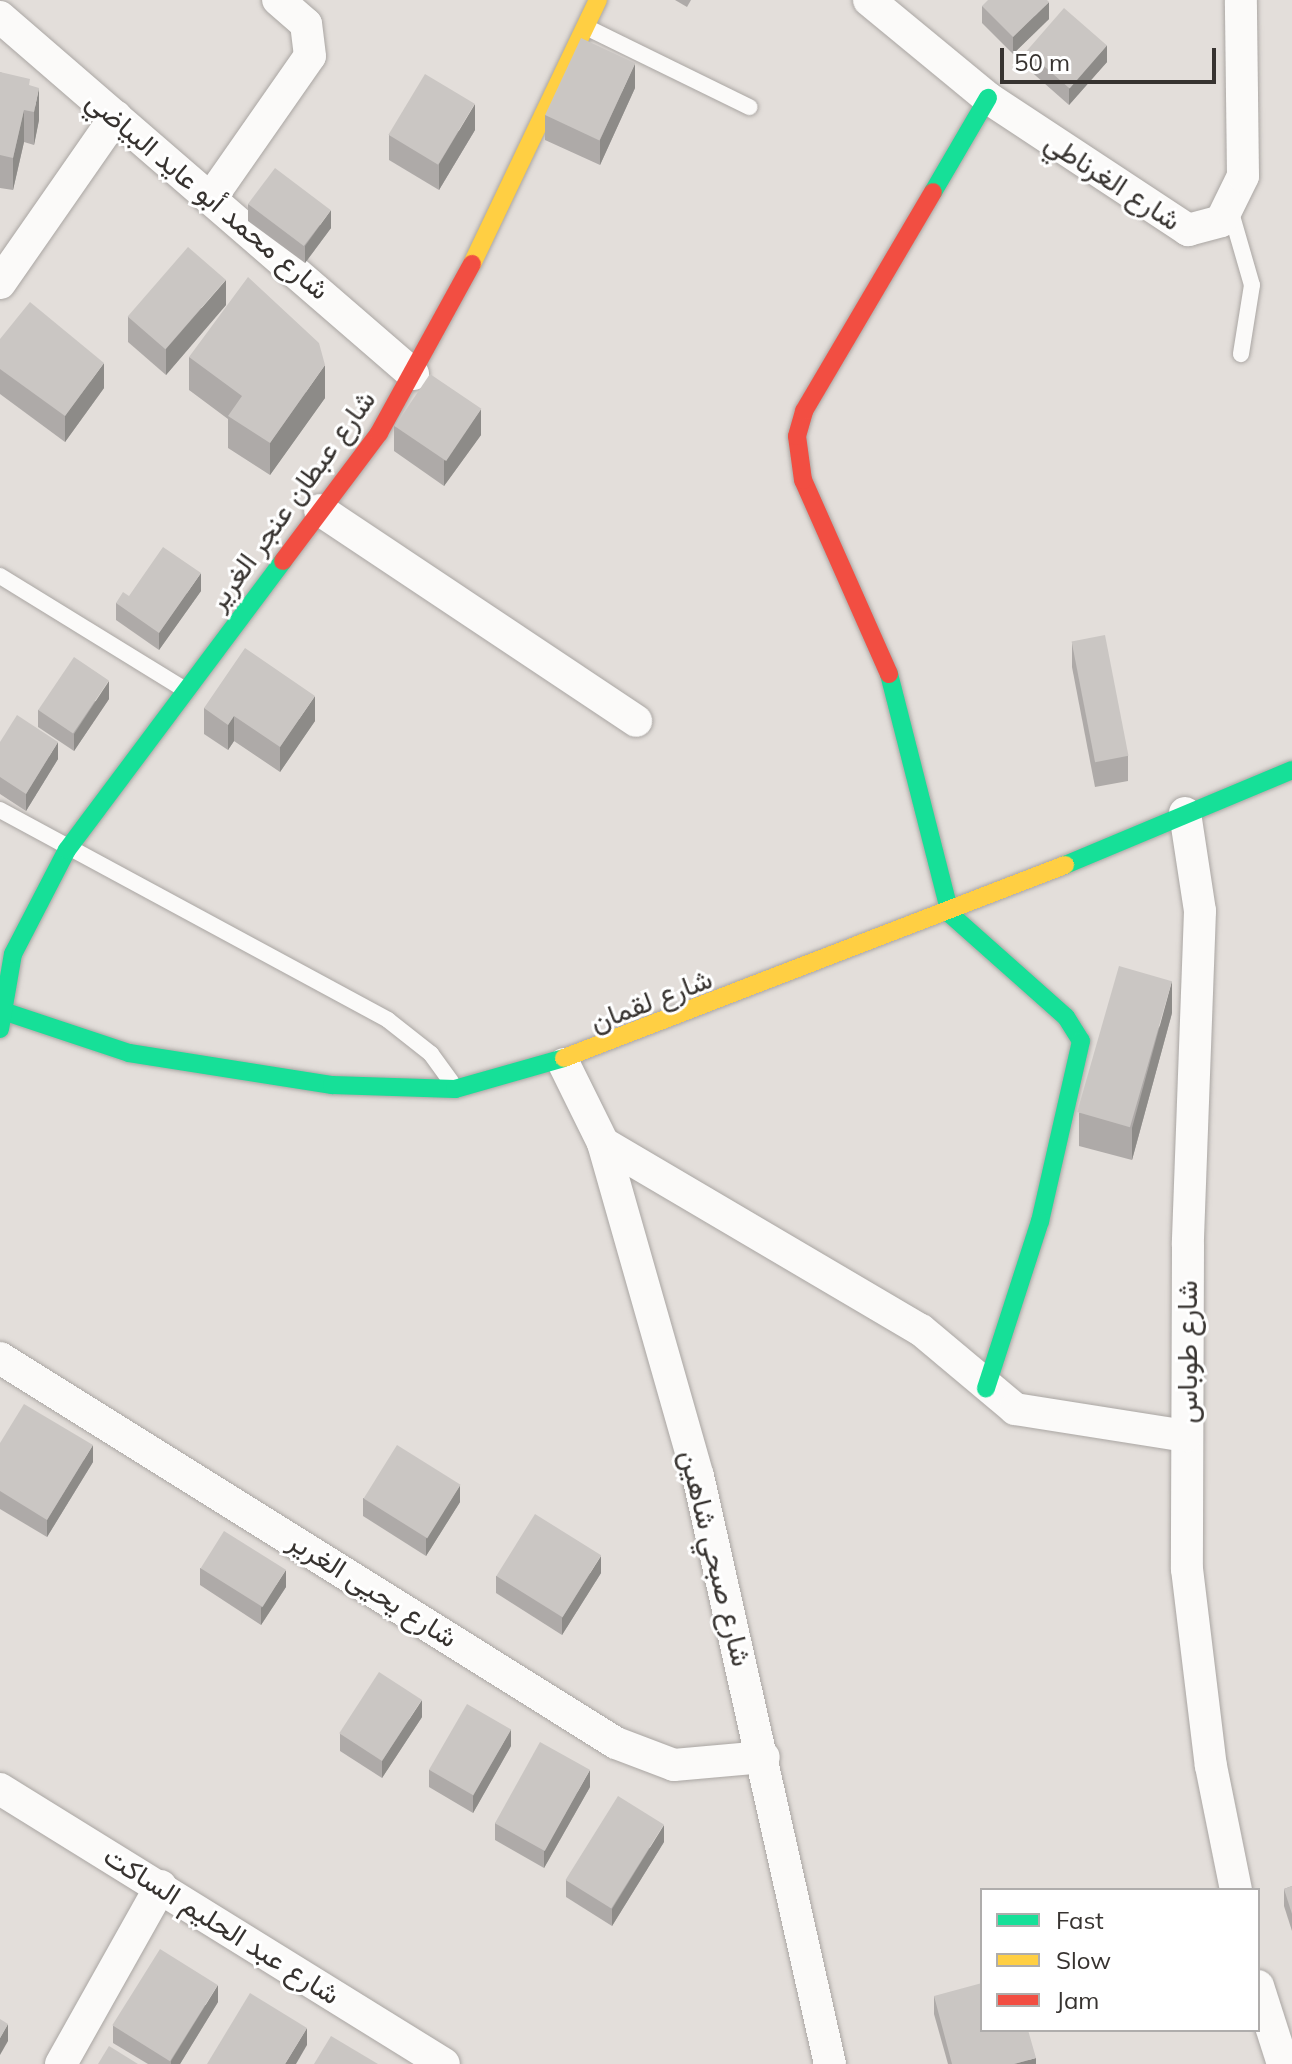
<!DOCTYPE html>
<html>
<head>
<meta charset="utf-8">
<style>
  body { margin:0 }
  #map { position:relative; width:1292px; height:2064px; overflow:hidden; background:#e3deda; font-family:Mulish,Vazirmatn,sans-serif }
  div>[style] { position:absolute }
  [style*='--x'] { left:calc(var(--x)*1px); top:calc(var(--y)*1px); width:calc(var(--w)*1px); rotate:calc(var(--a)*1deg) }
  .roads { filter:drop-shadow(0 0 2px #aaa6a3) drop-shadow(0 0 2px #aaa6a3) }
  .lane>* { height:16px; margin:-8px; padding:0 8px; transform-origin:8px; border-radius:8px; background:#fbfaf9 }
  .street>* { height:32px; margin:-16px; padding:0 16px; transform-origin:16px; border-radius:16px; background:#fbfaf9 }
  .fast>* { height:18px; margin:-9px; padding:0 9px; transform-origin:9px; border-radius:9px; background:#16e098 }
  .slow>* { height:18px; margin:-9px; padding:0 9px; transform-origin:9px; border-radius:9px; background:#ffcf43 }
  .jam>* { height:18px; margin:-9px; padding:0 9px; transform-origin:9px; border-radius:9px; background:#f24e42 }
  .wall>* { inset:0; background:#aeaaa8 }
  .shaded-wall>* { inset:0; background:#8d8b88 }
  .building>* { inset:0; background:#cac6c3; transform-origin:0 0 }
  span { translate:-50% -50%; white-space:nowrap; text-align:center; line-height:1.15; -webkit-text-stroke:6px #fff; paint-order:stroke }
  .street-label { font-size:28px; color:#373330 }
  .legend { position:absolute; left:980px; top:1888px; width:280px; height:144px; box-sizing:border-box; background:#fff; border:2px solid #afadac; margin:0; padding:10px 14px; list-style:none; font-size:24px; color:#373330 }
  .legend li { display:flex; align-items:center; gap:16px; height:40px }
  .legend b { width:40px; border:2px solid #afadac }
  .scale { position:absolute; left:1000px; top:48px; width:216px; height:36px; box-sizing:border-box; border:4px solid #373330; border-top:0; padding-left:10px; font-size:24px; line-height:28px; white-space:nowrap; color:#373330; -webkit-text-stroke:6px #fff; paint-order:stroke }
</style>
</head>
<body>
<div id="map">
  <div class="roads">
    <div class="lane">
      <i style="--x:586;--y:27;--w:182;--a:26.1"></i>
      <i style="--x:1230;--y:209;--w:79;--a:73.9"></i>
      <i style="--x:1252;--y:285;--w:70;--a:99.1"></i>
      <i style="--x:0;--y:576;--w:217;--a:31.6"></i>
      <i style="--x:0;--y:810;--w:441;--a:28.4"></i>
      <i style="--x:388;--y:1020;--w:55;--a:38.3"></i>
      <i style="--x:431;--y:1054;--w:34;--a:54"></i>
    </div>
    <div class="street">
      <i style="--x:869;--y:0;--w:154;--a:39.5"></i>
      <i style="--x:988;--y:98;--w:240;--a:33.4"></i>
      <i style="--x:1188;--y:230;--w:34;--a:-15"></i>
      <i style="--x:1221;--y:221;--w:50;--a:-63.9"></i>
      <i style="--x:1243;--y:176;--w:176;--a:-90.7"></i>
      <i style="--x:0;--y:17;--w:546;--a:40.84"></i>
      <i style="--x:213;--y:195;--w:169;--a:-55.1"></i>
      <i style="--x:310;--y:56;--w:32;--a:-97"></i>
      <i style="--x:306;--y:24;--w:37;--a:-139"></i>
      <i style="--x:0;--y:283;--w:203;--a:-55.2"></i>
      <i style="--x:320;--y:510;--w:380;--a:33.7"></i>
      <i style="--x:1185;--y:813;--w:99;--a:81.3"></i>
      <i style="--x:1200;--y:911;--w:334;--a:92.1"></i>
      <i style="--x:1188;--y:1245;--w:324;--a:90.2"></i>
      <i style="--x:1187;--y:1569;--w:198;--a:83.1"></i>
      <i style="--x:1211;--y:1766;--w:126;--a:78.6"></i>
      <i style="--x:564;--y:1064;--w:88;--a:63.7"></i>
      <i style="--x:603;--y:1143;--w:346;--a:74.1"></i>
      <i style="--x:698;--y:1476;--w:603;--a:77.35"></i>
      <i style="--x:603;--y:1143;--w:369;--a:30.5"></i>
      <i style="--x:921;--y:1330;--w:123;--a:40"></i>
      <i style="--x:1015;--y:1409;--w:173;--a:9"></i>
      <i style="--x:0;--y:1358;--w:726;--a:32.01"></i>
      <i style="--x:616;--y:1743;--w:62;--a:20.8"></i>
      <i style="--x:674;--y:1765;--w:90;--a:-5.1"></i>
      <i style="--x:0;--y:1789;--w:522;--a:31.77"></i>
      <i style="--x:1258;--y:1986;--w:82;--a:72.2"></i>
      <i style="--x:61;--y:2064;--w:204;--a:-60.7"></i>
    </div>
    <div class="fast">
      <i style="--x:933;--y:192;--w:109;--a:-59.7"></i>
      <i style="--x:889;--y:674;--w:248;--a:75.7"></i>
      <i style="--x:950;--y:914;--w:155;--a:41.6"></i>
      <i style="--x:1066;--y:1017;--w:28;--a:58"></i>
      <i style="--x:1081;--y:1041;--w:185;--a:102.8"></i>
      <i style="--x:1040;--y:1221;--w:176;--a:107.9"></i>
      <i style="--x:1065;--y:865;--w:246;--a:-22.7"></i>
      <i style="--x:0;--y:1010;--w:136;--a:18.4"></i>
      <i style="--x:129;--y:1053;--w:206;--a:9"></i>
      <i style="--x:332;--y:1085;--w:123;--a:1.9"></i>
      <i style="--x:455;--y:1089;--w:113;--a:-15.9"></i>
      <i style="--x:0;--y:1029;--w:76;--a:-80.2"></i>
      <i style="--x:13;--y:954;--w:117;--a:-62.6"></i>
      <i style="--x:67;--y:850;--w:361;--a:-53.2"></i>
    </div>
    <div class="slow">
      <i style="--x:472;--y:264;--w:293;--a:-64.5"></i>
      <i style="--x:564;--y:1058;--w:537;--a:-21.07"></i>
    </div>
    <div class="jam">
      <i style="--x:283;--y:561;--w:160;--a:-53.1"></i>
      <i style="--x:379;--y:433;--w:193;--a:-61.2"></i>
      <i style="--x:889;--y:674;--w:212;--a:-113.9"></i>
      <i style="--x:803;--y:480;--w:44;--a:-97.8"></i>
      <i style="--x:797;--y:436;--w:26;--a:-74"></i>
      <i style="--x:804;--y:411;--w:254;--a:-59.5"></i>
    </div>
  </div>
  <div class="wall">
    <i style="clip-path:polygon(675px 0,691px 0,687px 7px)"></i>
    <i style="clip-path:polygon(982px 6px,1049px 19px,1013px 54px,982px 23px)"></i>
    <i style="clip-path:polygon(1027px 51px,1107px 62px,1069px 105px,1027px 68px)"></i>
    <i style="clip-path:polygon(0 72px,30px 86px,39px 120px,34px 145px,24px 142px,13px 190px,0 188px)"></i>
    <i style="clip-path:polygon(635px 88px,600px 165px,545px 140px,545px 115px)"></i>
    <i style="clip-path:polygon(475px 130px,439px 190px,389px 160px,389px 135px)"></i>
    <i style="clip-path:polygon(248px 204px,331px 228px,305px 263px,248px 221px)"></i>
    <i style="clip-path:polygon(226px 305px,166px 375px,128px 342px,128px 317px)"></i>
    <i style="clip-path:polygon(0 339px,104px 388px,65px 442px,0 394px)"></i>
    <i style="clip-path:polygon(189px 357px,325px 398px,270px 475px,228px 448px,228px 419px,189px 390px)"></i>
    <i style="clip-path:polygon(394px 426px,481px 435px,444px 486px,394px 451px)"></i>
    <i style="clip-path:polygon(201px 591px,159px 650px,116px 620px,116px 603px)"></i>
    <i style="clip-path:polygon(1072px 642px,1128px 756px,1128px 781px,1095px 787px,1072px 667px)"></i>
    <i style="clip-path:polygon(109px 699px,74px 751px,38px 727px,38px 710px)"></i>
    <i style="clip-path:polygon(204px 708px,315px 721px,280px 772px,234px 741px,228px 750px,204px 734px)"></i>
    <i style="clip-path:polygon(0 742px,58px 759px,26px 811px,0 794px)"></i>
    <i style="clip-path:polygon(1172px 1013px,1132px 1160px,1079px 1146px,1079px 1113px)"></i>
    <i style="clip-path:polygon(0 1443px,93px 1462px,47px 1537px,0 1509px)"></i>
    <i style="clip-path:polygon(363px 1498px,460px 1502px,426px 1556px,363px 1516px)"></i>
    <i style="clip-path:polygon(200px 1568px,286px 1587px,261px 1625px,200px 1585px)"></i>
    <i style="clip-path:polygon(601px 1573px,562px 1635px,496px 1593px,496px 1576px)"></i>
    <i style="clip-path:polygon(422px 1717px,382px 1778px,340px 1751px,340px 1734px)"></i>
    <i style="clip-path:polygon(511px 1746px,473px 1813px,429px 1787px,429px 1770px)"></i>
    <i style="clip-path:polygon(590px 1787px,544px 1868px,495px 1840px,495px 1823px)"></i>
    <i style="clip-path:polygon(664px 1842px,612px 1926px,566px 1897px,566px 1880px)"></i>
    <i style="clip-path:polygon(1292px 1886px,1292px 1931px,1284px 1906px,1284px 1889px)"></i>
    <i style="clip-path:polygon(934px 1996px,1036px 2064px,948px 2064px,934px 2014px)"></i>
    <i style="clip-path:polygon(218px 2002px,180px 2064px,148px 2064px,113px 2043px,113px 2026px)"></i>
  </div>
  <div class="shaded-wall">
    <i style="clip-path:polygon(1049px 2px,1049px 19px,1013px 54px,1013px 37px)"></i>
    <i style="clip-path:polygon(1107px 45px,1107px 62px,1069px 105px,1069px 87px)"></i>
    <i style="clip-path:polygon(635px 63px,635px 88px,600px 165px,600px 140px)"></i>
    <i style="clip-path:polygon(39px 88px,39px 120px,34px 145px,34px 112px)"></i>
    <i style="clip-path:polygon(475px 104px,475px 130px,439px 190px,439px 164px)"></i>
    <i style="clip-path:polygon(24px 110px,24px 142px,13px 190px,13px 158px)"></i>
    <i style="clip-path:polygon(331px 210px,331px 228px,305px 263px,305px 246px)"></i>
    <i style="clip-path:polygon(226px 280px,226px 305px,166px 375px,166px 349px)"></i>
    <i style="clip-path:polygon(104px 363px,104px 388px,65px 442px,65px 416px)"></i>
    <i style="clip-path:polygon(325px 365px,325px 398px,270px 475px,270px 443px)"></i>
    <i style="clip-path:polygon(481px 409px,481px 435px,444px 486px,444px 461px)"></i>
    <i style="clip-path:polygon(201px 573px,201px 591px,159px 650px,159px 633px)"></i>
    <i style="clip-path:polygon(109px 681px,109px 699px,74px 751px,74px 734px)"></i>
    <i style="clip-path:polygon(315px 696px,315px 721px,280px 772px,280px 747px)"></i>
    <i style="clip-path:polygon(234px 716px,234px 741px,228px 750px,228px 725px)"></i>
    <i style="clip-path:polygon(58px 742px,58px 759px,26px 811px,26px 794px)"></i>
    <i style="clip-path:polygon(1172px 981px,1172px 1013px,1132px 1160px,1132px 1128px)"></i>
    <i style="clip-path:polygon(93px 1445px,93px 1462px,47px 1537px,47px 1520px)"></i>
    <i style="clip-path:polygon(460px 1485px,460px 1502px,426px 1556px,426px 1539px)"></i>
    <i style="clip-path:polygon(601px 1556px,601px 1573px,562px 1635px,562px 1618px)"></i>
    <i style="clip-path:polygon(286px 1570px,286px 1587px,261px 1625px,261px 1608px)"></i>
    <i style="clip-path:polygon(422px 1700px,422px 1717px,382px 1778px,382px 1761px)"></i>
    <i style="clip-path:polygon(511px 1729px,511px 1746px,473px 1813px,473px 1796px)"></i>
    <i style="clip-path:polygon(590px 1770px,590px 1787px,544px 1868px,544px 1851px)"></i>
    <i style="clip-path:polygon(664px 1825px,664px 1842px,612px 1926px,612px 1909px)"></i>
    <i style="clip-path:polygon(218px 1985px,218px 2002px,180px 2064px,171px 2064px,171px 2061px)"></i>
    <i style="clip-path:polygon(8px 2024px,8px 2041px,0 2055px,0 2038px)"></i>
    <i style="clip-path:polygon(307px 2028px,307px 2045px,296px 2064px,285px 2064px)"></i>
    <i style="clip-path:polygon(1036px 2058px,1036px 2064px,1014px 2064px)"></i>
  </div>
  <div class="building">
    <i style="clip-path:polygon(988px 0,1047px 0,1049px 2px,1013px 37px,982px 6px)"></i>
    <i style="left:1064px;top:8px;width:57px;height:57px;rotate:41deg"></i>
    <i style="left:581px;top:38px;width:60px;height:85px;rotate:25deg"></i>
    <i style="clip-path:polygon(0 72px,30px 79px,29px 85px,39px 88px,34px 112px,24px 110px,13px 158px,0 155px)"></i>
    <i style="left:425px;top:74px;width:58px;height:71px;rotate:31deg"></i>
    <i style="left:275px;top:168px;width:70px;height:45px;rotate:37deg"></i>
    <i style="left:188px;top:247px;width:50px;height:92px;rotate:41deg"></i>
    <i style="clip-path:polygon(248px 277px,319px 343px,325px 365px,270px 443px,228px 416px,242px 396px,189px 357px)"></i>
    <i style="clip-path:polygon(30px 302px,104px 363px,65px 416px,0 369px,0 339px)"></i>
    <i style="left:430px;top:374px;width:62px;height:63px;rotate:34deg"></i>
    <i style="clip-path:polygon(163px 547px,201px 573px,159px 633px,116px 603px,123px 592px,129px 596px)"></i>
    <i style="left:1105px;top:635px;width:123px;height:34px;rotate:79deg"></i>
    <i style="clip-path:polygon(245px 648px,315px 696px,280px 747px,234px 716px,228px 725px,204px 708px)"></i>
    <i style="left:74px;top:657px;width:42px;height:64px;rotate:34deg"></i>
    <i style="clip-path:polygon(17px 715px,58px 742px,26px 794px,0 777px,0 742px)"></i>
    <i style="left:1119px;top:966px;width:55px;height:152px;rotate:16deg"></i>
    <i style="clip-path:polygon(24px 1404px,93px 1445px,47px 1520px,0 1491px,0 1443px)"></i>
    <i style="left:397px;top:1445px;width:75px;height:63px;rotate:32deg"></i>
    <i style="left:535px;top:1514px;width:78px;height:73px;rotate:32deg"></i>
    <i style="left:224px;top:1531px;width:73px;height:44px;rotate:32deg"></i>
    <i style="left:379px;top:1672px;width:51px;height:73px;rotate:33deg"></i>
    <i style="left:467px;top:1704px;width:51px;height:76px;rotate:30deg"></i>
    <i style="left:540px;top:1742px;width:57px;height:93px;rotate:29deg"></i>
    <i style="left:618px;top:1796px;width:54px;height:99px;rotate:32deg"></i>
    <i style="clip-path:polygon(1292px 1886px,1292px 1914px,1284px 1889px)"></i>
    <i style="left:160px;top:1949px;width:68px;height:90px;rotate:32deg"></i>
    <i style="clip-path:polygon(982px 1983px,982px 2030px,1028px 2030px,1036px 2058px,1014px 2064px,952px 2064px,934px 1996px)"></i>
    <i style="clip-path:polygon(250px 1993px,307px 2028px,285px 2064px,207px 2064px)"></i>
    <i style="clip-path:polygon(0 2019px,8px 2024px,0 2038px)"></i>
    <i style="clip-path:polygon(331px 2036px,378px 2064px,314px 2064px)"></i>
    <i style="clip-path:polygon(109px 2046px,138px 2064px,98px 2064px)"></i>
  </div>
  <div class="street-label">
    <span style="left:1113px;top:181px;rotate:33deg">شارع الغرناطي</span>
    <span style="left:208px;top:195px;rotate:40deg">شارع محمد أبو عايد البياضي</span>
    <span style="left:291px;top:500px;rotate:-54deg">شارع عبطان عنجر الغرير</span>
    <span style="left:651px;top:1000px;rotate:-21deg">شارع لقمان</span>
    <span style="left:1187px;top:1352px;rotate:-90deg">شارع طوباس</span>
    <span style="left:716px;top:1558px;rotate:76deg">شارع صبحي شاهين</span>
    <span style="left:373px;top:1589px;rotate:32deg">شارع يحيى الغرير</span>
    <span style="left:222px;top:1925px;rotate:32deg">شارع عبد الحليم الساكت</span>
  </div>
  <ul class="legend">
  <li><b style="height:10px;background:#16e098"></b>Fast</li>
  <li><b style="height:10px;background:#ffcf43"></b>Slow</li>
  <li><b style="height:10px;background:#f24e42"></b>Jam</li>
  </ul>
  <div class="scale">50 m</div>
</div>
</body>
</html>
